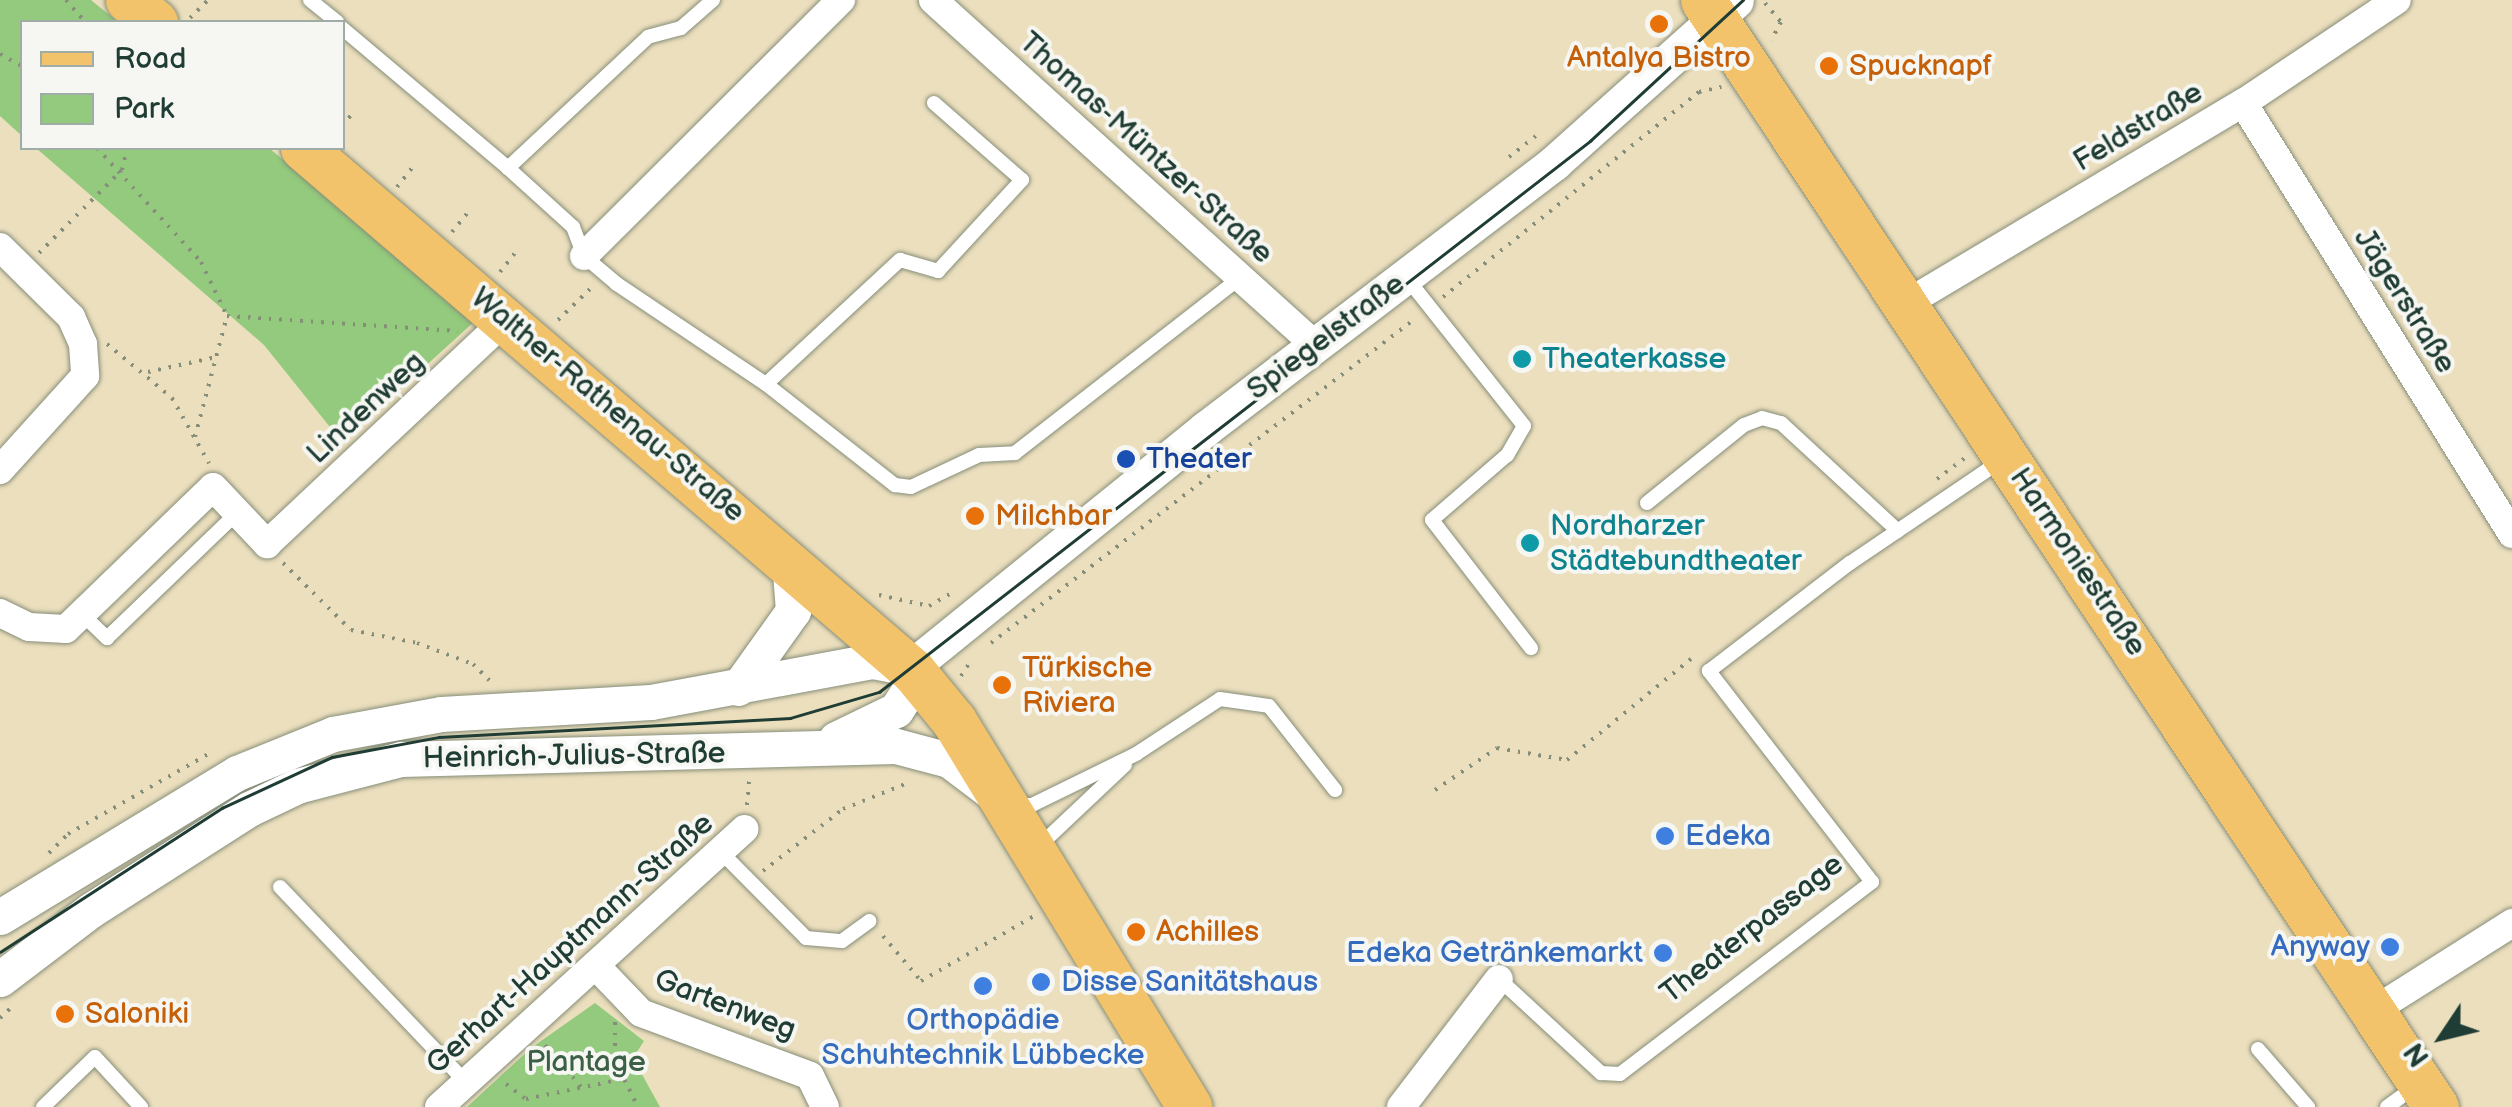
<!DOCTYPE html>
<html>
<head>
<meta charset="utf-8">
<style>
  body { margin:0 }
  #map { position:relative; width:2512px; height:1107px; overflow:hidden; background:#ecdfbe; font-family:"Balsamiq Sans",sans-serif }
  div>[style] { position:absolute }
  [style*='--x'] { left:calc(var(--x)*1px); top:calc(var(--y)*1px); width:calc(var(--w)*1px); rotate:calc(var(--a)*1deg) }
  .green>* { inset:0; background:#93ca7d }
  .path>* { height:4px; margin-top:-2px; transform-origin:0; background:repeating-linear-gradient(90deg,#868e79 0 2.5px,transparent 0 10.5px) }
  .roads { filter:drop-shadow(0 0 2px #868e79) drop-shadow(0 0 2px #868e79) }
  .service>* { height:14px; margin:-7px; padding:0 7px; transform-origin:7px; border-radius:7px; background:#fff }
  .minor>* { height:28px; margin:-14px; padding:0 14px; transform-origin:14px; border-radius:14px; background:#fff }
  .tertiary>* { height:35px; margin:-17.5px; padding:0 17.5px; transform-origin:17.5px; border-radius:17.5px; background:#fff }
  .primary>* { height:45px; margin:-22.5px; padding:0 22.5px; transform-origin:22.5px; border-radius:22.5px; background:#f2c36a }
  .tram>* { height:2.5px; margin:-1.25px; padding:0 1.25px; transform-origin:1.25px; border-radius:1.25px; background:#1f3d34 }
  .dots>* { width:28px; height:28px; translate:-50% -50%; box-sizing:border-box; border:5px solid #f6f6f2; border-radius:50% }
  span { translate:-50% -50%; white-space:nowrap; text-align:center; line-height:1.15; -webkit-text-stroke:8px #f6f6f2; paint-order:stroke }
  .food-label { font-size:30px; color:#c56008 }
  .left { translate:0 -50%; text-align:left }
  .street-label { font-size:30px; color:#1f3d34 }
  .culture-label { font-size:30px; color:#0d838f }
  .transit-label { font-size:30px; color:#164399 }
  .shop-label { font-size:30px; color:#366cbe }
  .right { translate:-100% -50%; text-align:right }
  .park-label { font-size:30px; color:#3c6046 }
  .legend { position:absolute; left:20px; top:20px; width:325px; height:130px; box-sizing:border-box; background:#f6f6f2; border:2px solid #a0aca6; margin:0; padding:12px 18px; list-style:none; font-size:30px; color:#1f3d34 }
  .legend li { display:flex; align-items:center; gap:20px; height:50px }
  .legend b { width:50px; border:2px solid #a0aca6 }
  .north { position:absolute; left:2392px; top:987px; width:100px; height:100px; -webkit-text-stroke:8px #f6f6f2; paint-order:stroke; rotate:235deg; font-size:28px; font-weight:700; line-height:40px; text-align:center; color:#1f3d34 }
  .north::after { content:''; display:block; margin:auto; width:35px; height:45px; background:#1f3d34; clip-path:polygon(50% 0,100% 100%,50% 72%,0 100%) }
</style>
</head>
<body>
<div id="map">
  <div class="green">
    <i style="clip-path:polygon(0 0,91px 0,118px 22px,22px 22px,22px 136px,0 116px)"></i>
    <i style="clip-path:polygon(36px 148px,269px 148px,476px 320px,342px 442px,264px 345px)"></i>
    <i style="clip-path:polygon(595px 1003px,644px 1041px,633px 1058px,660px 1107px,467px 1107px,531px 1048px)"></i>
  </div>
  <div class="path">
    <i style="--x:66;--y:0;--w:29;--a:49"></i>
    <i style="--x:1765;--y:3;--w:25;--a:50"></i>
    <i style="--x:1781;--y:22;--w:21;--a:118"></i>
    <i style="--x:190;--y:18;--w:25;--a:-45"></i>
    <i style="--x:0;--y:54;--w:25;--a:29"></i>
    <i style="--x:342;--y:126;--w:16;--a:-50"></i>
    <i style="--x:97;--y:148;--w:154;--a:47.6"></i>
    <i style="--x:201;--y:262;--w:60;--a:64.3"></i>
    <i style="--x:227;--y:316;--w:231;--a:3.7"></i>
    <i style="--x:1509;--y:157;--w:41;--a:-38"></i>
    <i style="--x:397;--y:187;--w:28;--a:-52"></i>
    <i style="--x:452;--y:232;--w:27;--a:-51"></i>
    <i style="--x:39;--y:253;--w:117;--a:-45"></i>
    <i style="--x:122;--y:170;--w:23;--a:-77"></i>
    <i style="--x:500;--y:272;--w:28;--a:-52"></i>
    <i style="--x:1443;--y:297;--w:328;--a:-38.7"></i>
    <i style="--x:1699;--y:92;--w:23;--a:-13"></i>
    <i style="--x:558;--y:320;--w:46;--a:-44.1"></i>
    <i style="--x:107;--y:344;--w:85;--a:39.7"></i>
    <i style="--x:172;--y:398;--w:75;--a:60.4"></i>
    <i style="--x:148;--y:372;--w:70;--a:-12.4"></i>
    <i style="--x:195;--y:437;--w:125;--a:-75.2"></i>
    <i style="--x:1937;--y:479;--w:35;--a:-37"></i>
    <i style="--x:283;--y:563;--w:95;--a:44.6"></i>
    <i style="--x:351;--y:630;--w:67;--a:11.1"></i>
    <i style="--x:417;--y:643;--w:60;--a:20.6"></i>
    <i style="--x:473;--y:664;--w:23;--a:45"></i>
    <i style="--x:879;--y:595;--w:51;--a:12.4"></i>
    <i style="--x:929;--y:606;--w:24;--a:-30"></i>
    <i style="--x:991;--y:643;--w:535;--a:-37.41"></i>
    <i style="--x:961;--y:676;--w:20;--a:-57"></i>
    <i style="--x:1435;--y:790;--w:75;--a:-34.1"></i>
    <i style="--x:1497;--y:748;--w:71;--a:9.7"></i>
    <i style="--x:1567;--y:760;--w:160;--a:-39.2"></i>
    <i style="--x:747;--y:805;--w:25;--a:-85"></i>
    <i style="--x:49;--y:853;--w:27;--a:-45"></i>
    <i style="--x:68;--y:834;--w:163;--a:-29.7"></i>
    <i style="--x:763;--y:871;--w:101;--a:-37.8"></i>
    <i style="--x:843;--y:809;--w:72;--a:-21.9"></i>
    <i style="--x:883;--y:936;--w:59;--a:49.8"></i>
    <i style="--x:921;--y:981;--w:130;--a:-29.9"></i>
    <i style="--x:0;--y:1018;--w:16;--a:-43"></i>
    <i style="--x:615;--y:1022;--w:39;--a:90"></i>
    <i style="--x:615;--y:1061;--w:51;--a:63.4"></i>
    <i style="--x:545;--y:1045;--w:61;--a:49"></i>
    <i style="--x:506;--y:1084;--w:25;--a:37"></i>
    <i style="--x:526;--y:1099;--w:99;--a:-11.7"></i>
  </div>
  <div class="roads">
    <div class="service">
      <i style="--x:310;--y:0;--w:35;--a:39"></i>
      <i style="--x:713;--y:0;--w:43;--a:138.8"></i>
      <i style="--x:681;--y:28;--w:34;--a:165"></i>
      <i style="--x:648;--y:37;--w:192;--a:136.9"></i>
      <i style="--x:508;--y:168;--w:88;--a:42.2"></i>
      <i style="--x:573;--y:227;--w:31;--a:69"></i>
      <i style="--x:584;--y:256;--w:43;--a:40.3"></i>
      <i style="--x:617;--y:284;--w:179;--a:33.9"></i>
      <i style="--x:766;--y:384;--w:164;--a:38.1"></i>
      <i style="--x:895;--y:485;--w:16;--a:7"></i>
      <i style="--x:911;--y:487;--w:75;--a:-25.2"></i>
      <i style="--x:979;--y:455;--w:36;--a:-3"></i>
      <i style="--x:1015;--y:453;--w:286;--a:-37.9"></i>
      <i style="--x:342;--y:28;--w:217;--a:40.1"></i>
      <i style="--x:1406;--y:277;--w:190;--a:51.6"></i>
      <i style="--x:1524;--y:426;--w:34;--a:120"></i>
      <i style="--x:1507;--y:455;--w:99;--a:139.1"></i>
      <i style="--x:1432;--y:520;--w:162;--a:52.3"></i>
      <i style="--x:766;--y:384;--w:183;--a:-42.8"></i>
      <i style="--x:900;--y:260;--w:40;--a:16"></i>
      <i style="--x:938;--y:271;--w:124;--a:-47.3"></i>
      <i style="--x:1022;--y:180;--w:117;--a:-138.8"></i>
      <i style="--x:1647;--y:503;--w:124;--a:-38.8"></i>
      <i style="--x:1744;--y:425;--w:19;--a:-21"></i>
      <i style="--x:1762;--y:418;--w:20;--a:15"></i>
      <i style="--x:1781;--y:423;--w:159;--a:42.7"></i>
      <i style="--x:82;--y:614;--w:35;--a:44"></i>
      <i style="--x:107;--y:638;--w:180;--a:-43.9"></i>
      <i style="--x:1017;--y:805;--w:15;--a:0"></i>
      <i style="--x:1032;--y:805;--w:116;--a:-26.1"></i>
      <i style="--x:1136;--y:754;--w:100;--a:-33.2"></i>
      <i style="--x:1220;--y:699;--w:49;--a:8.1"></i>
      <i style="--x:1269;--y:706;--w:107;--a:51.8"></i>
      <i style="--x:1039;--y:846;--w:118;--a:-43.3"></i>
      <i style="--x:721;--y:852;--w:121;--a:45.3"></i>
      <i style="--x:806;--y:938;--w:36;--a:5"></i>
      <i style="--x:842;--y:941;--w:34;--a:-36"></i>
      <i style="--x:280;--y:887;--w:269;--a:46.4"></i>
      <i style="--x:1499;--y:979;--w:139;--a:42.7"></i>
      <i style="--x:1601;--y:1073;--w:19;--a:3"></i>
      <i style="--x:1620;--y:1074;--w:317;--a:-37.3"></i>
      <i style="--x:1872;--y:882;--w:267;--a:-127.7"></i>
      <i style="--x:1709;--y:671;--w:178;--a:-37.5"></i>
      <i style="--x:1850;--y:563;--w:180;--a:-34.1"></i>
      <i style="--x:2258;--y:1049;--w:77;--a:49.2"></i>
      <i style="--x:43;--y:1107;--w:72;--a:-43.9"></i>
      <i style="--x:95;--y:1057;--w:68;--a:47.4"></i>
      <i style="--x:2387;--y:1107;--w:34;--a:-36"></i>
    </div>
    <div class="minor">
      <i style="--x:933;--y:0;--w:515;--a:42.09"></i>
      <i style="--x:2243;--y:103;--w:508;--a:58.03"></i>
      <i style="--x:0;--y:247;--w:100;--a:44.6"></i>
      <i style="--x:71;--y:317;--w:30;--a:66"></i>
      <i style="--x:83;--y:344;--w:32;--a:86"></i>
      <i style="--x:85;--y:376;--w:127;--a:132.1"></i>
      <i style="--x:584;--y:256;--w:363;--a:-44.9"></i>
      <i style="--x:1907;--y:303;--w:391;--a:-30.8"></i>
      <i style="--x:2243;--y:103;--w:185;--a:-33.8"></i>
      <i style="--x:0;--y:613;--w:32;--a:26"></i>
      <i style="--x:29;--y:627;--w:37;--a:3"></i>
      <i style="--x:66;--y:629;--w:204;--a:-44"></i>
      <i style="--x:213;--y:487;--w:79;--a:46.5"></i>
      <i style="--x:267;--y:544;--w:329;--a:-43.2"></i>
      <i style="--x:595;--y:965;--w:66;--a:46.2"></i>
      <i style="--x:641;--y:1013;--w:180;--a:20.4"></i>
      <i style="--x:810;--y:1076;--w:34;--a:64"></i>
      <i style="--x:2373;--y:1011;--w:165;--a:-32.3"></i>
      <i style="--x:439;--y:1107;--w:413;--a:-42.3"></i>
      <i style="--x:1401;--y:1107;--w:161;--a:-52.6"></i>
    </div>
    <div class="tertiary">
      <i style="--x:910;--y:668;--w:380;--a:-39"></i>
      <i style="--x:1205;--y:429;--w:439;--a:-37.3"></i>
      <i style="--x:1554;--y:163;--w:244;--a:-41.8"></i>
      <i style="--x:738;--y:688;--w:95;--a:-54.5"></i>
      <i style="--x:793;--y:611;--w:52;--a:-94.4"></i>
      <i style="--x:836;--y:739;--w:67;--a:-25.8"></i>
      <i style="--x:896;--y:710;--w:27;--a:-57"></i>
      <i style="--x:911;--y:687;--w:19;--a:-93"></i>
      <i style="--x:0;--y:917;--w:277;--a:-31.3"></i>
      <i style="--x:237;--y:773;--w:104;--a:-22.1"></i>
      <i style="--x:333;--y:734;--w:110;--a:-10.5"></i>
      <i style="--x:441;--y:714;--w:210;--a:-3.3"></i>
      <i style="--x:651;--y:702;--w:226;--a:-10.5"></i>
      <i style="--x:873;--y:661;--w:38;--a:11"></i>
      <i style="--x:0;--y:979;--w:114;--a:-37.2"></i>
      <i style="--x:91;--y:910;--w:188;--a:-32.6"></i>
      <i style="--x:249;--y:809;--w:53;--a:-25.6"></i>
      <i style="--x:297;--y:786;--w:107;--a:-14.6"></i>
      <i style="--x:401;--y:759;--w:495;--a:-1.5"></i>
      <i style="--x:896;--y:746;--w:55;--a:14.8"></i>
      <i style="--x:949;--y:760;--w:51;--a:37.1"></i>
    </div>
    <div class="primary">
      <i style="--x:128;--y:0;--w:35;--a:39"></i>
      <i style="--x:1703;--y:0;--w:1328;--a:56.49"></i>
      <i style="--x:303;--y:148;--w:804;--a:40.61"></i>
      <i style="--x:913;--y:671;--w:65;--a:50.6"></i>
      <i style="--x:954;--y:721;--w:452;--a:58.6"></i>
    </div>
  </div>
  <div class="tram">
    <i style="--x:0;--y:952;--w:265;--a:-33"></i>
    <i style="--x:222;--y:808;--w:121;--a:-24.9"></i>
    <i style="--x:332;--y:757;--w:109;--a:-10.6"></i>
    <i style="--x:439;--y:737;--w:352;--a:-3.1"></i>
    <i style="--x:790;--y:718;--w:93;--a:-16.3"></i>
    <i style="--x:879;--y:692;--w:900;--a:-37.77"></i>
    <i style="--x:1590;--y:141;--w:208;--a:-42.7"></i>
  </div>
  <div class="dots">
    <i style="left:1659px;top:24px;background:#e8710a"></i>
    <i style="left:1829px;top:66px;background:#e8710a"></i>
    <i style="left:1522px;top:359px;background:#0f9aa8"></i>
    <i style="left:1126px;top:459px;background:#1a4fb4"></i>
    <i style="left:975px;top:516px;background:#e8710a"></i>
    <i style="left:1530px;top:543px;background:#0f9aa8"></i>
    <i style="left:1002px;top:685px;background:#e8710a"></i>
    <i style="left:1665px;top:836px;background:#3f7fe0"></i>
    <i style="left:1136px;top:932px;background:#e8710a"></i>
    <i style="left:2390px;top:947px;background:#3f7fe0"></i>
    <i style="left:1663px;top:953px;background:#3f7fe0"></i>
    <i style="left:1041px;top:982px;background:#3f7fe0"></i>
    <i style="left:983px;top:986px;background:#3f7fe0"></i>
    <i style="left:65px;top:1014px;background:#e8710a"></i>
  </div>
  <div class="food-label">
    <span style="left:1659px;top:58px">Antalya Bistro</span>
    <span class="left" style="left:1849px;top:66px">Spucknapf</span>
    <span class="left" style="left:995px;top:516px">Milchbar</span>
    <span class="left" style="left:1022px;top:685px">Türkische<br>Riviera</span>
    <span class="left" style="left:1156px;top:932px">Achilles</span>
    <span class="left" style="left:85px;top:1014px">Saloniki</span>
  </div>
  <div class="street-label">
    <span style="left:2138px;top:127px;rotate:-31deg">Feldstraße</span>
    <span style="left:1146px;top:148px;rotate:42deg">Thomas-Müntzer-Straße</span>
    <span style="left:2405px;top:301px;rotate:58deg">Jägerstraße</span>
    <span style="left:1326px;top:337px;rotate:-37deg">Spiegelstraße</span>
    <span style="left:608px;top:405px;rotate:40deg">Walther-Rathenau-Straße</span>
    <span style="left:366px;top:408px;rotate:-43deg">Lindenweg</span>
    <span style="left:2078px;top:562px;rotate:56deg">Harmoniestraße</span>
    <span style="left:574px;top:756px;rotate:-1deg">Heinrich-Julius-Straße</span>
    <span style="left:1752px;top:929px;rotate:-38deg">Theaterpassage</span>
    <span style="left:570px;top:944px;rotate:-42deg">Gerhart-Hauptmann-Straße</span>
    <span style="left:725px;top:1005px;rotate:21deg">Gartenweg</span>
  </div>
  <div class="culture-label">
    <span class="left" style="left:1542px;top:359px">Theaterkasse</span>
    <span class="left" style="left:1550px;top:543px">Nordharzer<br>Städtebundtheater</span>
  </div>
  <div class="transit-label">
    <span class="left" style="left:1146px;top:459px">Theater</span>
  </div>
  <div class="shop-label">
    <span class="left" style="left:1685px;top:836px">Edeka</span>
    <span class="right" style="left:2370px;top:947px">Anyway</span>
    <span class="right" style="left:1643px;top:953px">Edeka Getränkemarkt</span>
    <span class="left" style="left:1061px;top:982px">Disse Sanitätshaus</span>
    <span style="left:983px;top:1037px">Orthopädie<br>Schuhtechnik Lübbecke</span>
  </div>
  <div class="park-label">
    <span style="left:586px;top:1062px">Plantage</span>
  </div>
  <ul class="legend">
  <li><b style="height:12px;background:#f2c36a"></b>Road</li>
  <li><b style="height:28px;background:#93ca7d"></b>Park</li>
  </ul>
  <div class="north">N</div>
</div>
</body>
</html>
